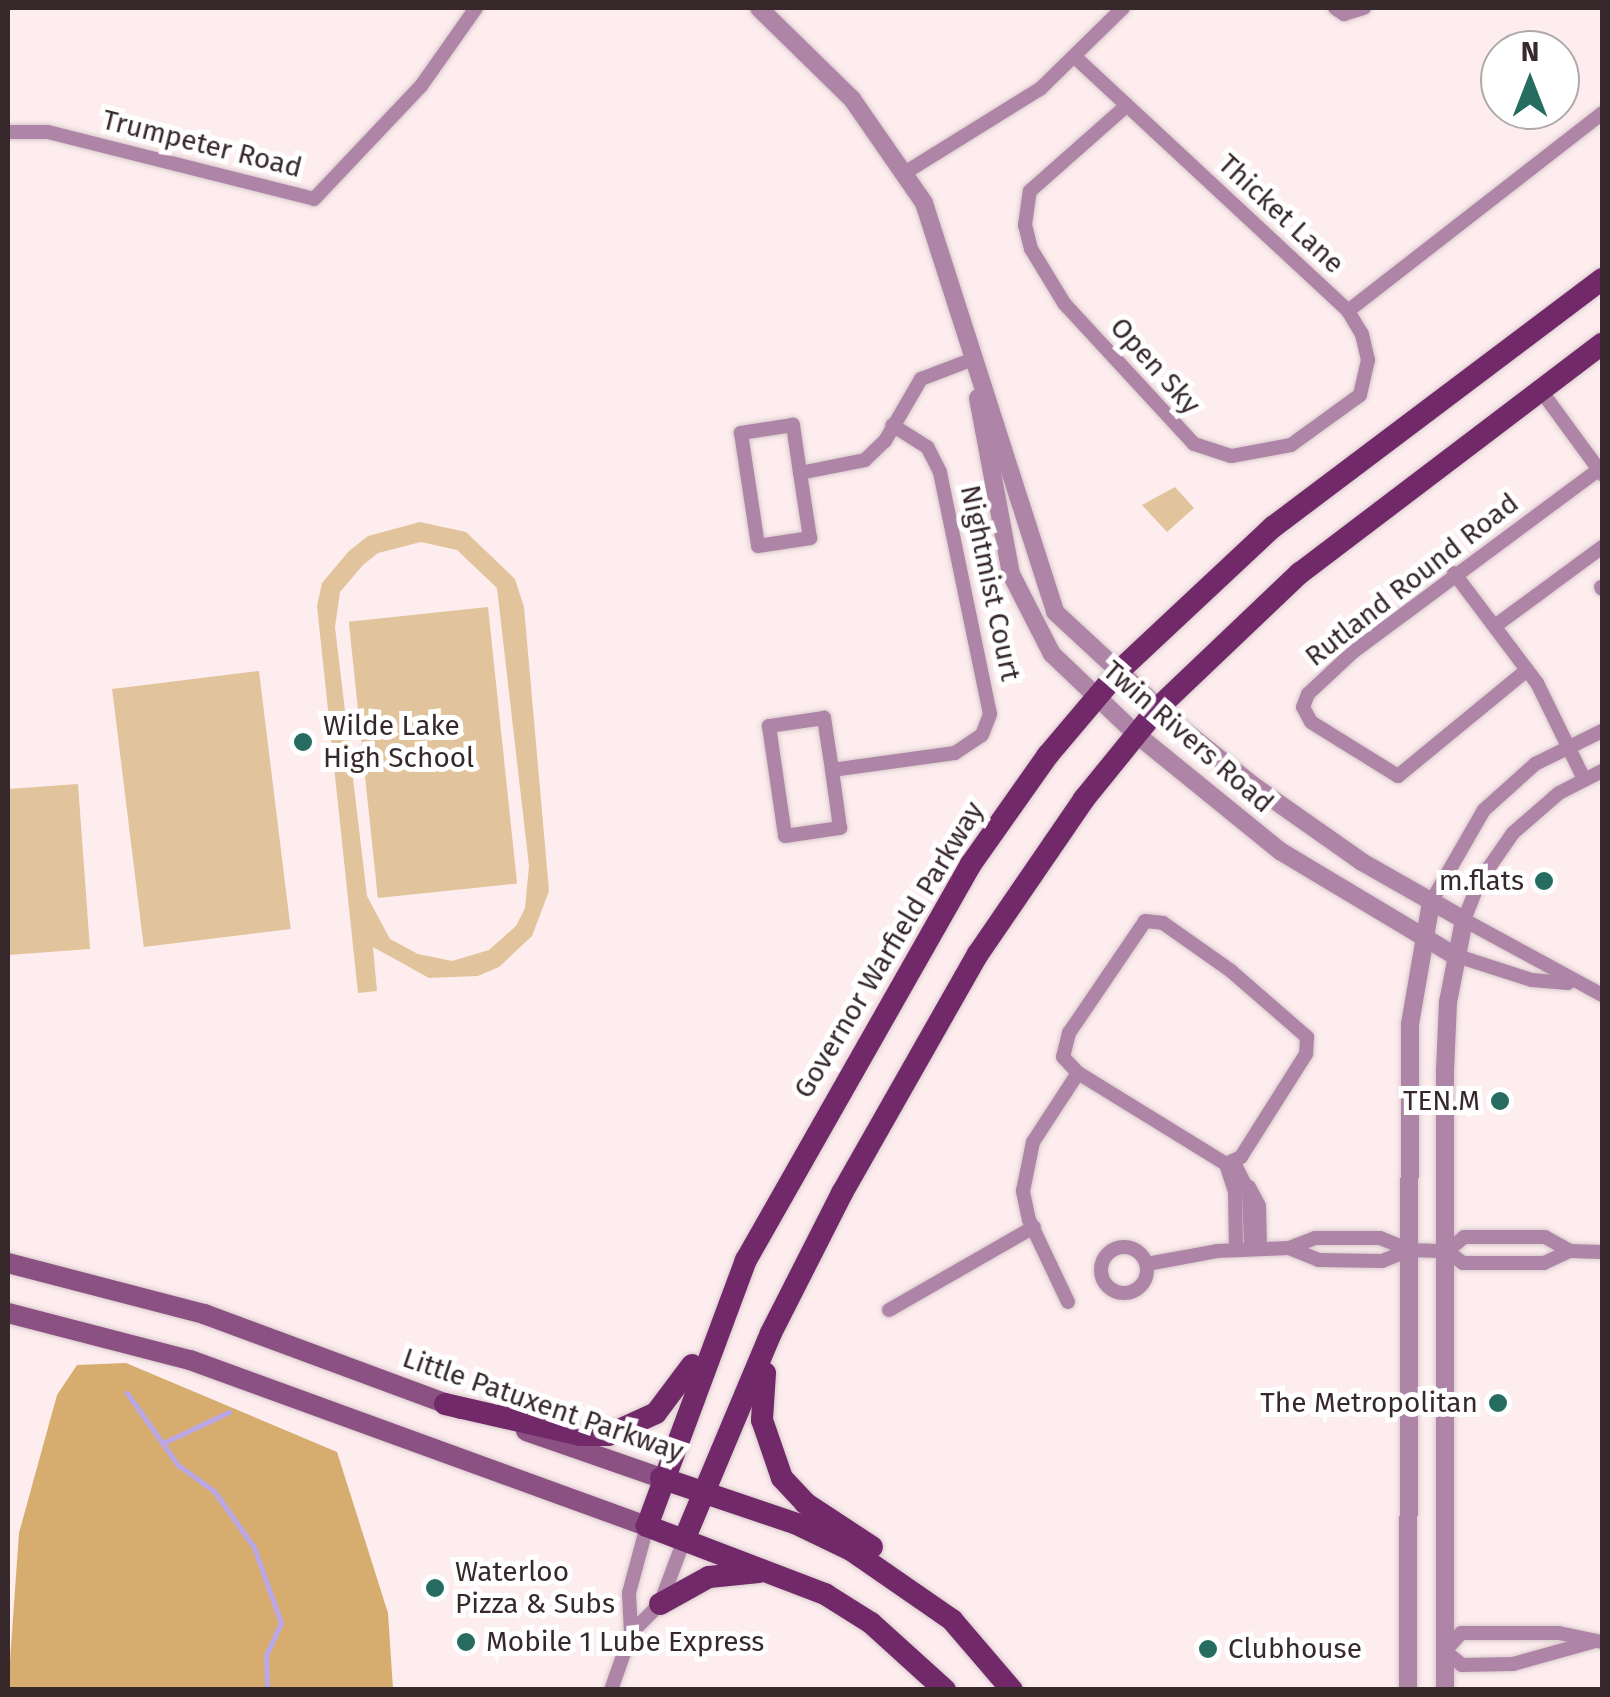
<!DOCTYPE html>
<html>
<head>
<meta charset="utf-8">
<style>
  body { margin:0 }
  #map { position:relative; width:1610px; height:1697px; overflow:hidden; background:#fdedef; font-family:"Fira Sans",sans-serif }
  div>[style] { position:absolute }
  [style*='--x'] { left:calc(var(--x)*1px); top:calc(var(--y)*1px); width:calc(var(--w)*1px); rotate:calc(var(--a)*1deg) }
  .green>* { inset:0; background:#e1c49b; transform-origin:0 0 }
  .forest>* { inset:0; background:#d7ad6f }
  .stream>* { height:5px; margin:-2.5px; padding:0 2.5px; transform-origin:2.5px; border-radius:2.5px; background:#baa7e7 }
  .roads { filter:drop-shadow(0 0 2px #d9cacc) drop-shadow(0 0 2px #d9cacc) }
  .minor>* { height:14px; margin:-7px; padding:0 7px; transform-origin:7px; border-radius:7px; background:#af85a7 }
  .minor>.ring { margin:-7px; padding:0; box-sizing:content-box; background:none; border:14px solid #af85a7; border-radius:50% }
  .tertiary>* { height:18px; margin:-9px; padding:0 9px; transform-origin:9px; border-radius:9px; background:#af85a7 }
  .secondary>* { height:20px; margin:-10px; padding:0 10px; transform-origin:10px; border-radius:10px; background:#8c5183 }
  .primary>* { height:22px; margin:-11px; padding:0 11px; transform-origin:11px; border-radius:11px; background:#712969 }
  .dots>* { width:28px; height:28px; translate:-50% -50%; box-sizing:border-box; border:5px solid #fff; border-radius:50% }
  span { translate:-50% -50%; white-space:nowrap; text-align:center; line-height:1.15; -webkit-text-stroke:10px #fff; paint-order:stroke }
  .street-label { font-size:28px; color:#37282b }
  .poi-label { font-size:28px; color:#37282b }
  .left { translate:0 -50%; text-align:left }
  .right { translate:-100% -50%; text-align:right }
  .frame { position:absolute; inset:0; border:10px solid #37282b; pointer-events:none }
  .north { position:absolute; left:1480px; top:30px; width:100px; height:100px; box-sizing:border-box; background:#fff; border:2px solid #afa9aa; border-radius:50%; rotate:0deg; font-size:28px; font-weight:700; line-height:40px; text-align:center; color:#37282b }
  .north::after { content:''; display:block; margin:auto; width:35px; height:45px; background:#266c60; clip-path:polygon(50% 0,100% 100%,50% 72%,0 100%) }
</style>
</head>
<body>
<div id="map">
  <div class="green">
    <i style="clip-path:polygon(1175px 487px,1194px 508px,1167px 532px,1142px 505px)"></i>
    <i style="clip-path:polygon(evenodd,420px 522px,466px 532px,515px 579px,524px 607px,549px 891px,532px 936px,499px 967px,478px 976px,429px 978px,373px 947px,377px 991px,358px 993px,317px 606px,322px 583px,349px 551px,368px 536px,420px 522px,421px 542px,457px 550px,497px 588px,529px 866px,525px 908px,516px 926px,489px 950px,452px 961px,418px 954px,390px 939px,367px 896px,335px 627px,340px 592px,363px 565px,378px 553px,421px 542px)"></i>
    <i style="left:488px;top:607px;width:278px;height:140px;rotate:84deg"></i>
    <i style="left:259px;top:671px;width:260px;height:148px;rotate:83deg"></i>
    <i style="clip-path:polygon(78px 784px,90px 949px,8px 955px,8px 789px)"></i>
  </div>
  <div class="forest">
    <i style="clip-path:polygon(126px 1363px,337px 1452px,388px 1613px,393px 1689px,8px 1689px,19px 1533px,57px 1395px,77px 1365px)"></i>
  </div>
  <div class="stream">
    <i style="--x:127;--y:1393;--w:88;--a:54.7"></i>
    <i style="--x:178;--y:1465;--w:44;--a:35.8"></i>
    <i style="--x:214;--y:1491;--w:69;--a:54.5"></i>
    <i style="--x:254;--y:1547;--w:81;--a:70.4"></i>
    <i style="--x:281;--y:1623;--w:35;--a:115"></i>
    <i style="--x:266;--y:1655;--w:35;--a:88"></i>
    <i style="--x:163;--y:1443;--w:73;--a:-25.2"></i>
  </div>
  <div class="roads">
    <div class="minor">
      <i style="--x:1335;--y:8;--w:11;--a:34"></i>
      <i style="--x:1344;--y:14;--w:21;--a:-17"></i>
      <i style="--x:1075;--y:57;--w:373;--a:42.9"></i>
      <i style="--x:1348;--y:311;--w:27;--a:59"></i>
      <i style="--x:1362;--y:334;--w:27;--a:77"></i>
      <i style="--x:1368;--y:360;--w:36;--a:103"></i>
      <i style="--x:1360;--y:395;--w:85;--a:144.1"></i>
      <i style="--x:1291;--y:445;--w:61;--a:169.6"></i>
      <i style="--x:1231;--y:456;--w:39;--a:-162"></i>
      <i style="--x:1194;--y:444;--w:192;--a:-132.7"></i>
      <i style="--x:1064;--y:303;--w:63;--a:-121.4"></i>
      <i style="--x:1031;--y:249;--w:25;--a:-104"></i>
      <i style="--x:1025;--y:225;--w:34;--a:-82"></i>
      <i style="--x:1030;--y:191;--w:128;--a:-41.5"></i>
      <i style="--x:8;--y:132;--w:40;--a:0"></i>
      <i style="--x:48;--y:132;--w:274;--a:14.1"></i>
      <i style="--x:314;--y:199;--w:156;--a:-46.6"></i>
      <i style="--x:421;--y:86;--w:95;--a:-54.8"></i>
      <i style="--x:906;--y:172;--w:158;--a:-31.8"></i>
      <i style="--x:1040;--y:89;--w:116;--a:-44.3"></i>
      <i style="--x:1348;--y:311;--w:322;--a:-37.9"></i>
      <i style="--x:1542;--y:392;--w:102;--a:53.8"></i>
      <i style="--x:800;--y:473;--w:49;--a:-98.3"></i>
      <i style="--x:793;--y:425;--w:53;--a:171.3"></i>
      <i style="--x:741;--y:433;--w:114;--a:81.4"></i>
      <i style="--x:758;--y:546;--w:53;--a:-8.7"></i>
      <i style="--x:810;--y:538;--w:66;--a:-98.7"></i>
      <i style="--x:800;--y:473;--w:66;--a:-11.3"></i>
      <i style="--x:865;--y:460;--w:28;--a:-44"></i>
      <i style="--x:885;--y:441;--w:72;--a:-59.9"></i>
      <i style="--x:921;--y:379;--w:56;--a:-21"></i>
      <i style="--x:1454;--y:573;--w:138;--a:53"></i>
      <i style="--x:1537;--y:683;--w:107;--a:63.9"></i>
      <i style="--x:1601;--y:587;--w:2;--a:63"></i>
      <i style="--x:1495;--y:626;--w:133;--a:-36.4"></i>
      <i style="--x:1527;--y:670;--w:167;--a:140.6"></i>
      <i style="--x:1398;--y:776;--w:102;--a:-148.2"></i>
      <i style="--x:1311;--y:722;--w:17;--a:-118"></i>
      <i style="--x:1303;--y:707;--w:14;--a:-69"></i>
      <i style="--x:1308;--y:694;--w:62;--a:-43"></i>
      <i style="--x:1353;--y:652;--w:307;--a:-36.6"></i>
      <i style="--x:832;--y:770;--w:53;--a:-98.7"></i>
      <i style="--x:824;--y:718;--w:56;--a:171.7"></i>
      <i style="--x:769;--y:726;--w:111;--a:81.7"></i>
      <i style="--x:785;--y:836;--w:56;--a:-8.3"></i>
      <i style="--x:840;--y:828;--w:59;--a:-97.9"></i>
      <i style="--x:832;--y:770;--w:124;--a:-7.9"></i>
      <i style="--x:955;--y:753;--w:32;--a:-34"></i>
      <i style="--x:982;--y:735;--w:22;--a:-69"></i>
      <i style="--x:990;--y:714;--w:247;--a:-101.7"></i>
      <i style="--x:940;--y:472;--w:28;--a:-117"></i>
      <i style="--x:927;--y:447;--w:41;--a:-147.8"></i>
      <i style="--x:1602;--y:771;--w:48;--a:152.9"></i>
      <i style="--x:1559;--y:793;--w:61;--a:139"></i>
      <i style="--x:1513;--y:833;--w:60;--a:124.8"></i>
      <i style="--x:1479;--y:882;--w:41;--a:111.5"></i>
      <i style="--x:1464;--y:920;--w:157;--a:28.5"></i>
      <i style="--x:1431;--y:902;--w:106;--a:-60.1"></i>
      <i style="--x:1484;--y:810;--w:69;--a:-42"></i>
      <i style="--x:1535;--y:764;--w:75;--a:-26.2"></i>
      <i style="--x:1145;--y:921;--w:18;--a:6"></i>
      <i style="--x:1163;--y:923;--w:83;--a:35.2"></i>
      <i style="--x:1231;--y:971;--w:101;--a:41"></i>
      <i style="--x:1307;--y:1037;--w:17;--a:93"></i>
      <i style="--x:1306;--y:1054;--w:122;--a:122.3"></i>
      <i style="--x:1241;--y:1157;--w:17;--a:155"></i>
      <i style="--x:1226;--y:1164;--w:174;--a:-148.4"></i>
      <i style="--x:1078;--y:1073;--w:22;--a:-133"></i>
      <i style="--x:1063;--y:1057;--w:25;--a:-76"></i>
      <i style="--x:1069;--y:1033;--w:135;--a:-55.8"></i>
      <i style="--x:1454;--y:955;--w:82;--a:17.8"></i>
      <i style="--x:1532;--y:980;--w:36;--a:5"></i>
      <i style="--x:1233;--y:1161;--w:35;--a:63"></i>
      <i style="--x:1249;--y:1192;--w:56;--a:88"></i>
      <i style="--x:1226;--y:1164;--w:29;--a:72"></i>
      <i style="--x:1235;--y:1192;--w:57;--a:89"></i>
      <i style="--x:1249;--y:1187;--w:21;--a:62"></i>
      <i style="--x:1259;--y:1206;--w:42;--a:88.6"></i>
      <i class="ring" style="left:1101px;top:1247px;width:32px;height:32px"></i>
      <i style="--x:1289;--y:1248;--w:31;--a:22"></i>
      <i style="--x:1318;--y:1260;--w:64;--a:0.9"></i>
      <i style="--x:1382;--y:1261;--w:29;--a:-22"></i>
      <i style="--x:1447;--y:1251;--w:22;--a:-39"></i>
      <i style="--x:1464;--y:1237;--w:81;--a:0"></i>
      <i style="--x:1545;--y:1237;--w:29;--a:29"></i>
      <i style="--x:1147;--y:1264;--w:71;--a:-10.5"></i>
      <i style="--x:1217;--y:1251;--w:72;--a:-2.4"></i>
      <i style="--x:1289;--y:1248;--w:28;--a:-21"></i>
      <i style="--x:1315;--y:1238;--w:65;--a:0"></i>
      <i style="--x:1380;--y:1238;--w:31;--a:22"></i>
      <i style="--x:1409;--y:1250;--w:38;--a:2"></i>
      <i style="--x:1447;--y:1251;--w:20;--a:37"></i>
      <i style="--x:1463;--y:1263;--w:81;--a:0"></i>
      <i style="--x:1544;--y:1263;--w:29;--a:-25"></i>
      <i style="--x:1570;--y:1251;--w:32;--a:2"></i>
      <i style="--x:1068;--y:1302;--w:91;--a:-115.4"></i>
      <i style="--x:1029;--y:1220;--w:30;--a:-102"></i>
      <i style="--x:1023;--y:1191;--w:50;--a:-78.5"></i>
      <i style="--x:1033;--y:1142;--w:82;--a:-56.9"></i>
      <i style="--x:889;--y:1310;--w:167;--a:-29.8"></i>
      <i style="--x:631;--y:1633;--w:41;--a:-45"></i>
      <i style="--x:660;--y:1604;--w:68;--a:-69.4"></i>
      <i style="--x:1592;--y:1642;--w:82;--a:164.4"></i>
      <i style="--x:1513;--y:1664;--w:51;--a:178.9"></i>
      <i style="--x:1462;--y:1665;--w:22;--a:-141"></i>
      <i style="--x:1445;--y:1651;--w:24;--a:-48"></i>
      <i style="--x:1461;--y:1633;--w:98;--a:0"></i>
      <i style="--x:1559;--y:1633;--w:44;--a:11.8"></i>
      <i style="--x:611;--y:1690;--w:60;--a:-70.7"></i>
      <i style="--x:631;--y:1633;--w:40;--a:-92.9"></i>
      <i style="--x:629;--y:1593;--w:69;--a:-75"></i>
    </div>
    <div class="tertiary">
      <i style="--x:759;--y:8;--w:130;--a:44.4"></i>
      <i style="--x:852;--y:99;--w:126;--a:55.3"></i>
      <i style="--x:924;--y:203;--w:429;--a:72.2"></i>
      <i style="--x:1055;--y:612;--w:166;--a:42.8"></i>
      <i style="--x:1177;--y:725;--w:98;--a:38.4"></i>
      <i style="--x:1254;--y:786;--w:132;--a:35.1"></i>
      <i style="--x:1362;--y:862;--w:117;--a:29.6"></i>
      <i style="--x:1464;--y:920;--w:84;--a:101"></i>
      <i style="--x:1448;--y:1002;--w:68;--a:92.5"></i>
      <i style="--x:1445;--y:1070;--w:620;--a:90"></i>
      <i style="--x:978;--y:398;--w:179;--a:79.4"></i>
      <i style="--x:1011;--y:574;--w:90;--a:62.9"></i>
      <i style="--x:1052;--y:654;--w:116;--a:43.6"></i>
      <i style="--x:1136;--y:734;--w:186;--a:39.1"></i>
      <i style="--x:1280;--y:851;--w:203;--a:30.9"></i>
      <i style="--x:1408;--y:1690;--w:666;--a:-89.83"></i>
      <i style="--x:1410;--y:1024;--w:124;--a:-80.2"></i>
    </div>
    <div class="secondary">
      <i style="--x:8;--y:1263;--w:203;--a:14.6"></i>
      <i style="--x:204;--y:1314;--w:274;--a:20.3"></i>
      <i style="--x:8;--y:1313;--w:188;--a:14.5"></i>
      <i style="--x:190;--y:1360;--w:486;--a:20"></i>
      <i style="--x:526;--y:1431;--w:143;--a:19.2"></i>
    </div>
    <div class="primary">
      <i style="--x:765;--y:1373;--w:47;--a:93.7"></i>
      <i style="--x:762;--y:1420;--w:61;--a:71"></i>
      <i style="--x:782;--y:1478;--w:34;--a:47"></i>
      <i style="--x:805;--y:1503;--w:80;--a:33.3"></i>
      <i style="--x:445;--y:1404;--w:139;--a:12.9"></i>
      <i style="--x:580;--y:1435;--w:28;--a:0"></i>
      <i style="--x:608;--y:1435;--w:53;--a:-24.6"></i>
      <i style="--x:656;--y:1413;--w:60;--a:-53.1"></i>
      <i style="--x:661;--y:1478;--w:144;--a:18.7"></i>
      <i style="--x:797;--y:1524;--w:60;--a:25.7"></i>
      <i style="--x:851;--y:1550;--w:123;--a:34.7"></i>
      <i style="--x:952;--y:1620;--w:92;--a:49.4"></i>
      <i style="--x:684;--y:1540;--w:225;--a:-67.2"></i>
      <i style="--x:771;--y:1333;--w:157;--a:-63.1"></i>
      <i style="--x:842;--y:1193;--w:275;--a:-60.4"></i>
      <i style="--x:978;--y:954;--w:188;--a:-55.6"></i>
      <i style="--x:1084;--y:799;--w:117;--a:-50.9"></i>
      <i style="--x:1158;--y:708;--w:196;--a:-43.6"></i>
      <i style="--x:1300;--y:573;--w:379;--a:-37.2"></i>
      <i style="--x:660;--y:1604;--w:56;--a:-28.9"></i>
      <i style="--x:709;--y:1577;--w:50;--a:-5.7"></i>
      <i style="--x:945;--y:1690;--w:100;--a:-137.8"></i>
      <i style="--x:871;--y:1623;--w:54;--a:-147.8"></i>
      <i style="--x:825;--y:1594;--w:191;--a:-159.1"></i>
      <i style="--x:647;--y:1526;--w:284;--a:-69.6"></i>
      <i style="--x:746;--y:1260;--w:455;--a:-60.4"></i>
      <i style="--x:971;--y:864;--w:133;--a:-54.8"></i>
      <i style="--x:1048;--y:755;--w:110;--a:-49.8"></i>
      <i style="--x:1119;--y:671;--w:211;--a:-43.1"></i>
      <i style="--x:1273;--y:527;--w:412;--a:-37"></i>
    </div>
  </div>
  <div class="dots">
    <i style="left:303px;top:742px;background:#266c60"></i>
    <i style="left:1544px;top:881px;background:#266c60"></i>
    <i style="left:1500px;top:1101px;background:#266c60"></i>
    <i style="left:1498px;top:1403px;background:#266c60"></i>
    <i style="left:435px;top:1588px;background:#266c60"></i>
    <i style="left:466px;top:1642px;background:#266c60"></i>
    <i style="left:1208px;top:1649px;background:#266c60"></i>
  </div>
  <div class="street-label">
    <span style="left:202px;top:144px;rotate:14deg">Trumpeter Road</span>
    <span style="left:1281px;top:214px;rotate:43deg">Thicket Lane</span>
    <span style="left:1155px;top:366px;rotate:48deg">Open Sky</span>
    <span style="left:1412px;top:580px;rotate:-38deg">Rutland Round Road</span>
    <span style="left:990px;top:583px;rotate:78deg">Nightmist Court</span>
    <span style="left:1188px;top:737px;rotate:41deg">Twin Rivers Road</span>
    <span style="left:889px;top:950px;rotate:-59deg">Governor Warfield Parkway</span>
    <span style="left:543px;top:1405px;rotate:19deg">Little Patuxent Parkway</span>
  </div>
  <div class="poi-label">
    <span class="left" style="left:323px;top:742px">Wilde Lake<br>High School</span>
    <span class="right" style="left:1524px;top:881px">m.flats</span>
    <span class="right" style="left:1480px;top:1101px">TEN.M</span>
    <span class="right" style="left:1478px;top:1403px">The Metropolitan</span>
    <span class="left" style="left:455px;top:1588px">Waterloo<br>Pizza &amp; Subs</span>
    <span class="left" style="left:486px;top:1642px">Mobile 1 Lube Express</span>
    <span class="left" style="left:1228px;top:1649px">Clubhouse</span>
  </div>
  <div class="frame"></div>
  <div class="north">N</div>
</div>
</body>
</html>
